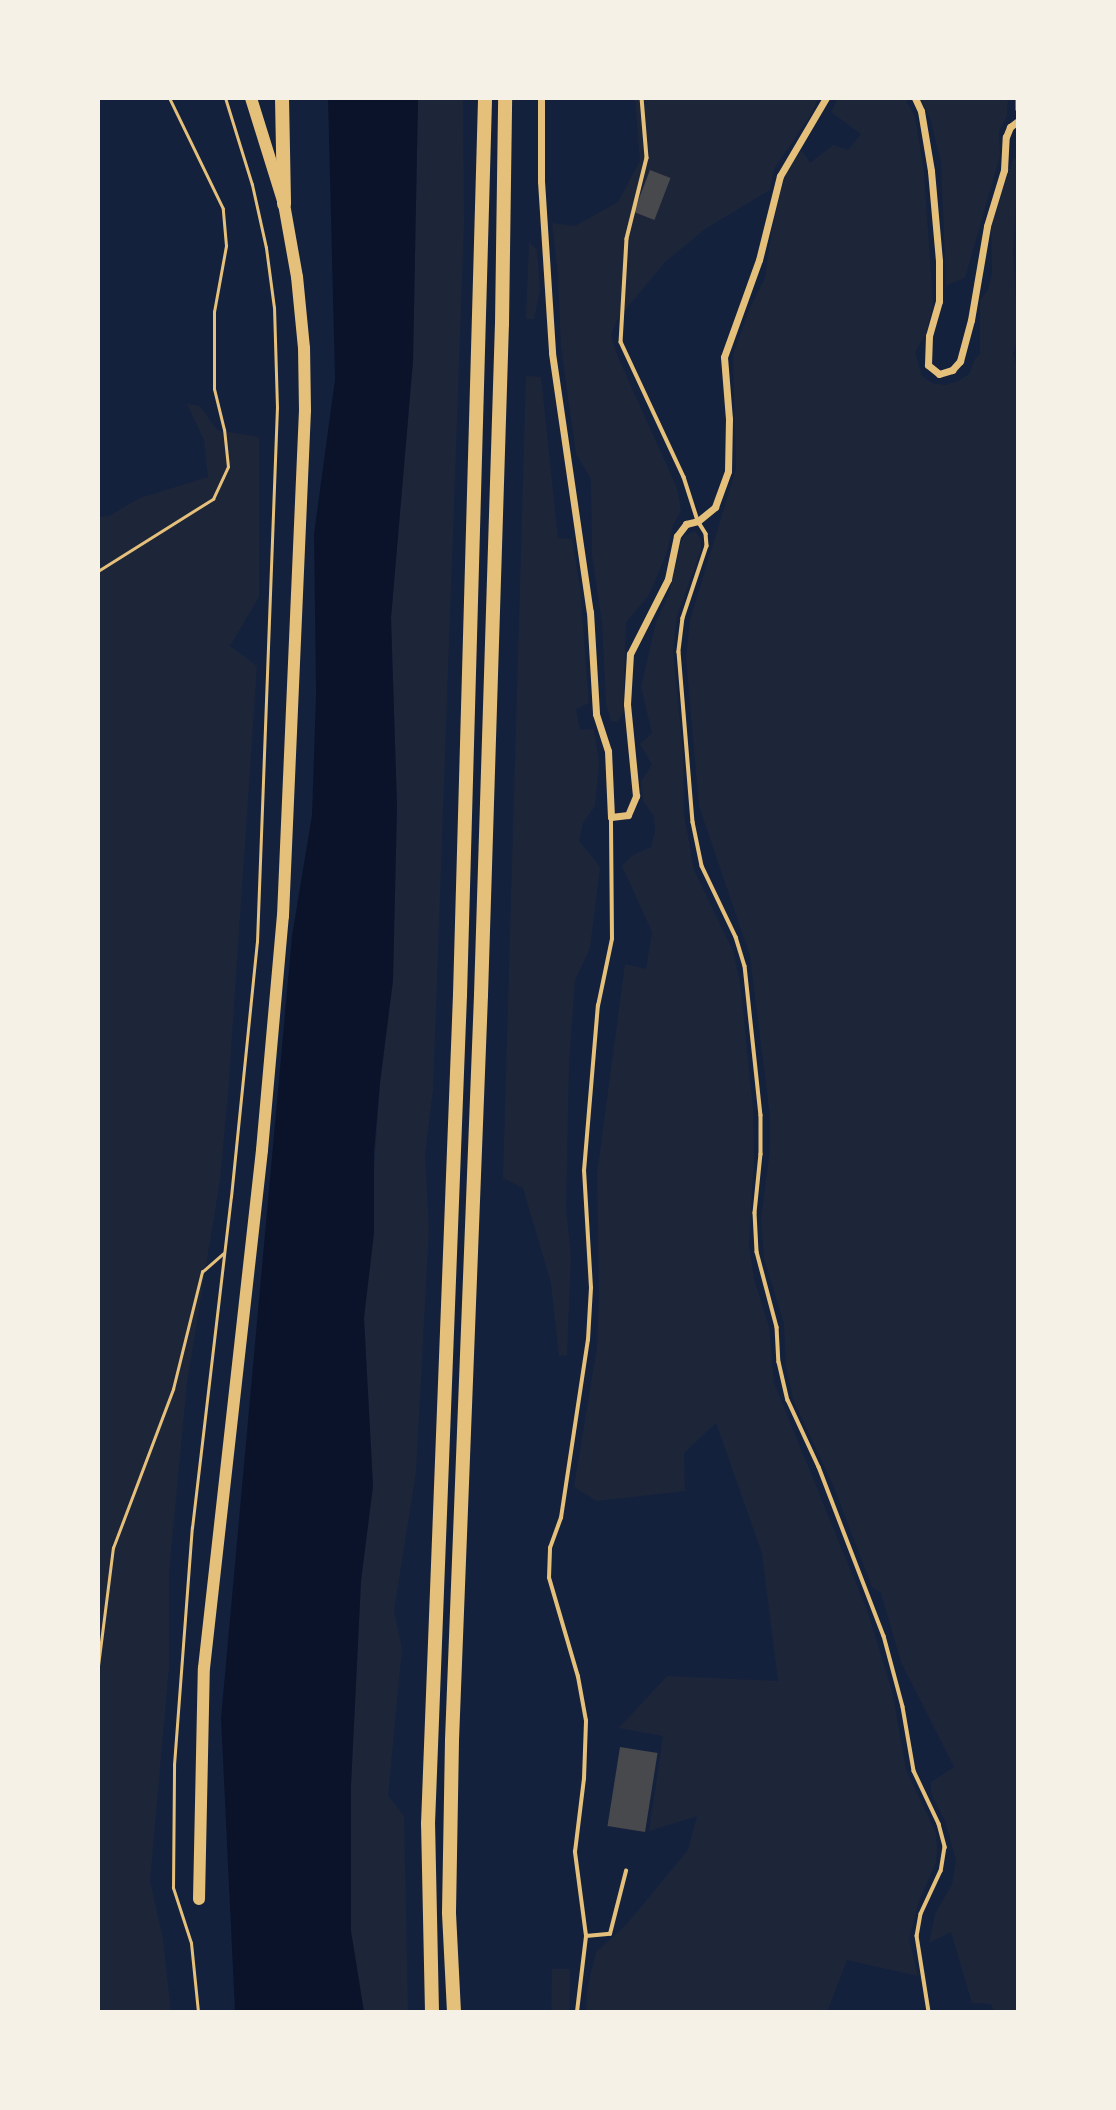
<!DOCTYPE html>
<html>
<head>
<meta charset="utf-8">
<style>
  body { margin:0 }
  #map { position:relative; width:1116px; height:2110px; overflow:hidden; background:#14213d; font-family:Inter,sans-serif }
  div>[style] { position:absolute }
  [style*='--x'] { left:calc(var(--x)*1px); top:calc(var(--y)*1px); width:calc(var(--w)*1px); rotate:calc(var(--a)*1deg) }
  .green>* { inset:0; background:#1d2539; transform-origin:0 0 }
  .water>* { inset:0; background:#0b132b }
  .building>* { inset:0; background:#48494c; transform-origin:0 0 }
  .path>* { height:2.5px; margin:-1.25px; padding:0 1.25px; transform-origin:1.25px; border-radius:1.25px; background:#e5c07b }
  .service>* { height:3.5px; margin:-1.75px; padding:0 1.75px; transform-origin:1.75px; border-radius:1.75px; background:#e5c07b }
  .minor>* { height:7px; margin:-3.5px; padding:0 3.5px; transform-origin:3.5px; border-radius:3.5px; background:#e5c07b }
  .primary>* { height:12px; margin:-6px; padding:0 6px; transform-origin:6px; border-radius:6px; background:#e5c07b }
  .motorway>* { height:14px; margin:-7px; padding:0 7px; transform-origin:7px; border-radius:7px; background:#e5c07b }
  span { translate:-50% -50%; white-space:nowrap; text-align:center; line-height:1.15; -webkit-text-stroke:7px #f6f1e7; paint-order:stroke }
  .frame { position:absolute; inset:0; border:100px solid #f6f1e7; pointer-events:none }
</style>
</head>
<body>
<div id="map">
  <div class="green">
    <i style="clip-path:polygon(418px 98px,463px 98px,464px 224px,433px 1090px,425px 1154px,429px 1228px,416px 1472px,394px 1611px,402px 1649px,388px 1796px,404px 1816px,408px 2012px,364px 2012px,351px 1931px,351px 1785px,361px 1581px,373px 1486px,364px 1318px,380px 1083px,393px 980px,397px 806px,391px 618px,413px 361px)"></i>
    <i style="clip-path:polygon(635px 98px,818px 98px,812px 113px,774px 169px,770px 190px,705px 229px,664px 263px,617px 320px,611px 335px,617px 355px,677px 488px,681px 511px,673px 525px,667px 552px,649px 595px,626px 622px,623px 713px,617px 722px,611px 721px,606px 704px,602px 623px,592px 555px,591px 479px,576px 454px,561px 347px,558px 275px,552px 223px,575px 226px,618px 202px,640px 161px)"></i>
    <i style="clip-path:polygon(838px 98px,905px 98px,915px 117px,924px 172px,933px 304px,926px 334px,915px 352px,922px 376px,932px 383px,945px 385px,958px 381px,969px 374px,975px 359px,980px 354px,980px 300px,988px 290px,992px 273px,991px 225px,1013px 158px,1018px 159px,1013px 252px,1018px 337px,1013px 353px,1018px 371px,1018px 2012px,995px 2012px,991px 2004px,972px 2003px,951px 1932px,929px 1943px,935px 1914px,952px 1884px,956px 1860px,945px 1821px,931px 1793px,931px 1782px,954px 1767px,901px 1662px,881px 1593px,872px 1587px,833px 1485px,793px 1399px,786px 1365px,784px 1324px,764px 1258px,761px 1219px,770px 1149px,770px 1117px,750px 956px,699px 806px,686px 658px,690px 620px,736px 469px,733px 355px,749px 310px,765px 278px,772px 229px,784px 175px,802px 150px,810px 163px,833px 145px,848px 150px,861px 134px,831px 112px)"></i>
    <i style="clip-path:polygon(920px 98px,1008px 98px,1007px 116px,999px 131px,1000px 156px,965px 278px,946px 285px,941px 162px,930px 118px)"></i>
    <i style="clip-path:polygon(529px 242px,537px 250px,540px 290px,534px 319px,526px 319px)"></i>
    <i style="clip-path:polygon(526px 376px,541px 377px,558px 538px,572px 539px,580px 587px,589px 703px,576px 709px,580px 730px,594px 729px,599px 763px,595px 806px,583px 823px,579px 841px,600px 867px,590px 948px,575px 980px,569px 1064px,566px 1210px,571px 1256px,567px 1355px,559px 1356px,551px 1283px,523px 1188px,503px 1178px)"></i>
    <i style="clip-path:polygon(187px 404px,200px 406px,217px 430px,259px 437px,259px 597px,230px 646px,257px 666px,228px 1094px,220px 1180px,187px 1382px,169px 1573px,169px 1667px,150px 1881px,163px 1939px,171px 2012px,98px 2012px,98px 517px,109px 516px,140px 498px,208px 477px,204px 440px)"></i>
    <i style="clip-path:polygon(695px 531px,701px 539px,701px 550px,677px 616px,673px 651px,683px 752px,684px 814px,694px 870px,733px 951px,740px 982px,753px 1108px,754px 1158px,749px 1244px,754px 1279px,769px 1327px,774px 1383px,868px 1613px,892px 1691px,906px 1770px,936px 1833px,937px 1848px,936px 1862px,919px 1901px,909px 1939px,918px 1976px,847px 1960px,827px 2012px,586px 2012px,587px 1990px,596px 1952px,626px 1925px,688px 1850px,697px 1816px,649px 1831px,663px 1736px,619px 1728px,667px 1676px,778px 1681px,762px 1553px,716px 1423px,684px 1453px,685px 1491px,597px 1501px,574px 1487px,597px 1347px,599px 1293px,597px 1174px,625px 964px,646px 969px,652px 932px,622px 866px,633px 855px,651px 847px,655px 832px,654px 816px,643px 801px,641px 781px,652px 765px,640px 744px,652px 733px,641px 687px,656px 622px,669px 594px,680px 546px,684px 536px)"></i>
    <i style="left:570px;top:1969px;width:43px;height:18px;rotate:91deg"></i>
  </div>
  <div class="water">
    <i style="clip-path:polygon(328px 98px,418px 98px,413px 361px,391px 618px,397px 806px,393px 980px,380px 1083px,374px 1153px,374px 1233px,364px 1318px,373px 1486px,361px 1581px,351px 1785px,351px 1931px,364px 2012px,235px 2012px,221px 1718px,292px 936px,312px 815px,316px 694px,314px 534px,335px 379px)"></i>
  </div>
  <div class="building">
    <i style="left:650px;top:170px;width:22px;height:45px;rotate:21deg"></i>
    <i style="left:620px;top:1747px;width:38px;height:80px;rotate:9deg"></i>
  </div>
  <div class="path">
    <i style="--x:1017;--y:98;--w:11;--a:90"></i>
    <i style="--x:98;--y:571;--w:136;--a:-32.1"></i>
    <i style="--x:213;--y:499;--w:35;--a:-65"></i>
    <i style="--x:228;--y:467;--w:37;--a:-96"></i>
    <i style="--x:224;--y:430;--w:42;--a:-103.7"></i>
    <i style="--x:214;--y:389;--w:77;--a:-90"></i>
    <i style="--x:214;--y:312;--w:67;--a:-79.7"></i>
    <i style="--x:226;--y:246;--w:37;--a:-95"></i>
    <i style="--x:223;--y:209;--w:123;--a:-115.9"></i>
    <i style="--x:98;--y:1666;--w:119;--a:-82.8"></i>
    <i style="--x:113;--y:1548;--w:170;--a:-69.3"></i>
    <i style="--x:173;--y:1389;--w:121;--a:-76.1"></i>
    <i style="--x:202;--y:1272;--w:28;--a:-41"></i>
    <i style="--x:198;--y:2012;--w:69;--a:-95.8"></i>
    <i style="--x:191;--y:1943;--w:58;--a:-108.1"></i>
    <i style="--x:173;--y:1888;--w:123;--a:-89.5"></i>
    <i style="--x:174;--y:1765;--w:238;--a:-85.7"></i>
    <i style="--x:192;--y:1528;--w:333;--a:-83.3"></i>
    <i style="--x:231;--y:1197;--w:256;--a:-84.2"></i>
    <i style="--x:257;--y:942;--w:534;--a:-87.86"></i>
    <i style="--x:277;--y:408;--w:100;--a:-91.7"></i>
    <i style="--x:274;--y:308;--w:61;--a:-97.6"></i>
    <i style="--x:266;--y:248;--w:65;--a:-102.5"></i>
    <i style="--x:252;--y:185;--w:91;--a:-107.2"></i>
  </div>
  <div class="service">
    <i style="--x:642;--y:98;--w:60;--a:85.2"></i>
    <i style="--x:647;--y:158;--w:83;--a:103.9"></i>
    <i style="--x:627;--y:239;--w:103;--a:93.3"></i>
    <i style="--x:621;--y:342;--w:149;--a:65"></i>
    <i style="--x:684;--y:477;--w:46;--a:72.3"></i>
    <i style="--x:698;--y:521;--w:15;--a:58"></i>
    <i style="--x:706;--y:534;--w:12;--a:85"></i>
    <i style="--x:707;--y:546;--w:76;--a:108.4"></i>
    <i style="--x:683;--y:618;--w:34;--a:97"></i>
    <i style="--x:679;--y:652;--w:171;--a:85.3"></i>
    <i style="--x:693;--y:822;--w:45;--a:78.4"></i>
    <i style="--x:702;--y:866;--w:79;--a:64.4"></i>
    <i style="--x:736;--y:937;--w:30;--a:73"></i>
    <i style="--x:745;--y:966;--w:150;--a:83.9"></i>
    <i style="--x:761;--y:1115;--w:39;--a:90"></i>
    <i style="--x:761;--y:1154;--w:59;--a:95.8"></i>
    <i style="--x:755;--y:1213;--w:39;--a:87"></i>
    <i style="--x:757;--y:1252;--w:78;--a:75.1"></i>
    <i style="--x:777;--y:1327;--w:35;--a:87"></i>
    <i style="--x:779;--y:1362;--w:39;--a:77"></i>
    <i style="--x:788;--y:1400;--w:74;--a:65.2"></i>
    <i style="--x:819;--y:1467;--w:181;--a:69"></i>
    <i style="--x:884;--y:1636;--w:73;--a:75"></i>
    <i style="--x:903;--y:1707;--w:65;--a:80.2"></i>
    <i style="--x:914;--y:1771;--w:59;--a:64.7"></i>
    <i style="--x:939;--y:1824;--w:24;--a:75"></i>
    <i style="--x:945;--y:1847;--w:24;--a:99"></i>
    <i style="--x:941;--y:1871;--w:47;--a:114.9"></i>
    <i style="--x:921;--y:1914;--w:22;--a:100"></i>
    <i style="--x:917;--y:1936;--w:77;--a:81"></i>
    <i style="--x:586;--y:1936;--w:24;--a:-5"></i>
    <i style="--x:610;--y:1934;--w:65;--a:-75.7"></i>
    <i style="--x:577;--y:2012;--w:77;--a:-83.2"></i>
    <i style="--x:586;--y:1936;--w:85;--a:-97.5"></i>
    <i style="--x:575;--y:1852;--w:74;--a:-83"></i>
    <i style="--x:584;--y:1779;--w:58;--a:-88"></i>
    <i style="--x:586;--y:1721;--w:45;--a:-100.3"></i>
    <i style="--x:578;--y:1677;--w:103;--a:-106.3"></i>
    <i style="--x:549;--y:1578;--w:30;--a:-88"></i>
    <i style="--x:550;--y:1548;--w:32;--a:-70"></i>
    <i style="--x:561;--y:1518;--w:180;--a:-81.4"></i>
    <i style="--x:588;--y:1340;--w:52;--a:-86.7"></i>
    <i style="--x:591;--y:1288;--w:117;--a:-93.4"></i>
    <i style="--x:584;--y:1171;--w:166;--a:-85.2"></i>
    <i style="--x:598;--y:1006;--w:68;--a:-78.2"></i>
    <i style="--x:612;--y:939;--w:120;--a:-90.5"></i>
  </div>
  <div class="minor">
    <i style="--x:541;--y:98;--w:83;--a:90"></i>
    <i style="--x:541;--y:181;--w:172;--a:86.3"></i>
    <i style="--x:552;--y:353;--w:262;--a:81.7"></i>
    <i style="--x:590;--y:612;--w:102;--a:86.6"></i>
    <i style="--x:596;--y:714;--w:39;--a:72"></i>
    <i style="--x:608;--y:751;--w:66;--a:87.4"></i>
    <i style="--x:611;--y:817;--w:17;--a:-7"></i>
    <i style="--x:628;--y:815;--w:21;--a:-67"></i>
    <i style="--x:636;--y:796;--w:92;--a:-95.6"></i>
    <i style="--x:627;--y:704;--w:50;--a:-86.6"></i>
    <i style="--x:630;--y:654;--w:84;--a:-63.1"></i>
    <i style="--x:668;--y:579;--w:44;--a:-78.2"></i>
    <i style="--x:677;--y:536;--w:15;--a:-53"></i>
    <i style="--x:686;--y:524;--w:12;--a:-14"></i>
    <i style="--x:698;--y:521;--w:22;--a:-39"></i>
    <i style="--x:715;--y:507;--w:38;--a:-70"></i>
    <i style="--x:728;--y:471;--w:52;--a:-88.9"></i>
    <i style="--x:729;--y:419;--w:62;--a:-94.6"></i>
    <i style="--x:724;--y:357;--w:103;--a:-70.2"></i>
    <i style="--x:759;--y:260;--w:87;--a:-76"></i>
    <i style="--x:780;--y:176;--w:91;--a:-59.5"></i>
    <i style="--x:915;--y:98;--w:14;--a:65"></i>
    <i style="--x:921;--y:111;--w:61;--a:80.5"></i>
    <i style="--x:931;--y:171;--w:90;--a:84.9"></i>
    <i style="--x:939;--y:261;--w:40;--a:90"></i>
    <i style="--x:939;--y:301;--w:36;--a:106"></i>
    <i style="--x:929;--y:336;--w:29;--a:92"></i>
    <i style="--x:928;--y:365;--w:14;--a:39"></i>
    <i style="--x:939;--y:374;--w:14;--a:-17"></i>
    <i style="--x:952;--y:370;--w:12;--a:-48"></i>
    <i style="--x:960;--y:361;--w:42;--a:-75"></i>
    <i style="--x:971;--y:320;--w:95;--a:-80.3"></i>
    <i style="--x:987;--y:226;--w:59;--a:-73.1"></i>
    <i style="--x:1004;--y:170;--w:33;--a:-87"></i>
    <i style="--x:1006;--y:137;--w:11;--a:-68"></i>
    <i style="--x:1010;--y:127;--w:10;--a:-37"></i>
  </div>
  <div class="primary">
    <i style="--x:199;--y:1899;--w:231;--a:-88.8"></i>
    <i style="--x:204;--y:1668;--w:521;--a:-83.61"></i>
    <i style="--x:262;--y:1150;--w:235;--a:-84.9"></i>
    <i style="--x:283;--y:916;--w:506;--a:-87.51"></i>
    <i style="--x:305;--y:410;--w:62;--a:-90.9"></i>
    <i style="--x:304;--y:348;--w:71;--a:-95.6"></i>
    <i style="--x:297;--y:277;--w:74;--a:-100.1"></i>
    <i style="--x:284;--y:204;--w:111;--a:-107.3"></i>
  </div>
  <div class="motorway">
    <i style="--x:282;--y:98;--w:106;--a:88.9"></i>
    <i style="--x:432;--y:2012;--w:188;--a:-91.2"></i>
    <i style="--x:428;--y:1824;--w:830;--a:-87.79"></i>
    <i style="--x:460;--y:995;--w:897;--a:-88.4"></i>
    <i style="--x:454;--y:2012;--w:100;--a:-92.9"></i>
    <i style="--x:449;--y:1912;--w:172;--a:-89"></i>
    <i style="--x:452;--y:1740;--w:746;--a:-87.77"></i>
    <i style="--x:481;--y:995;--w:671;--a:-88.21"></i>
    <i style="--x:502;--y:324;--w:226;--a:-89.2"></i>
  </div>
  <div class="frame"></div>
</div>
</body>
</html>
